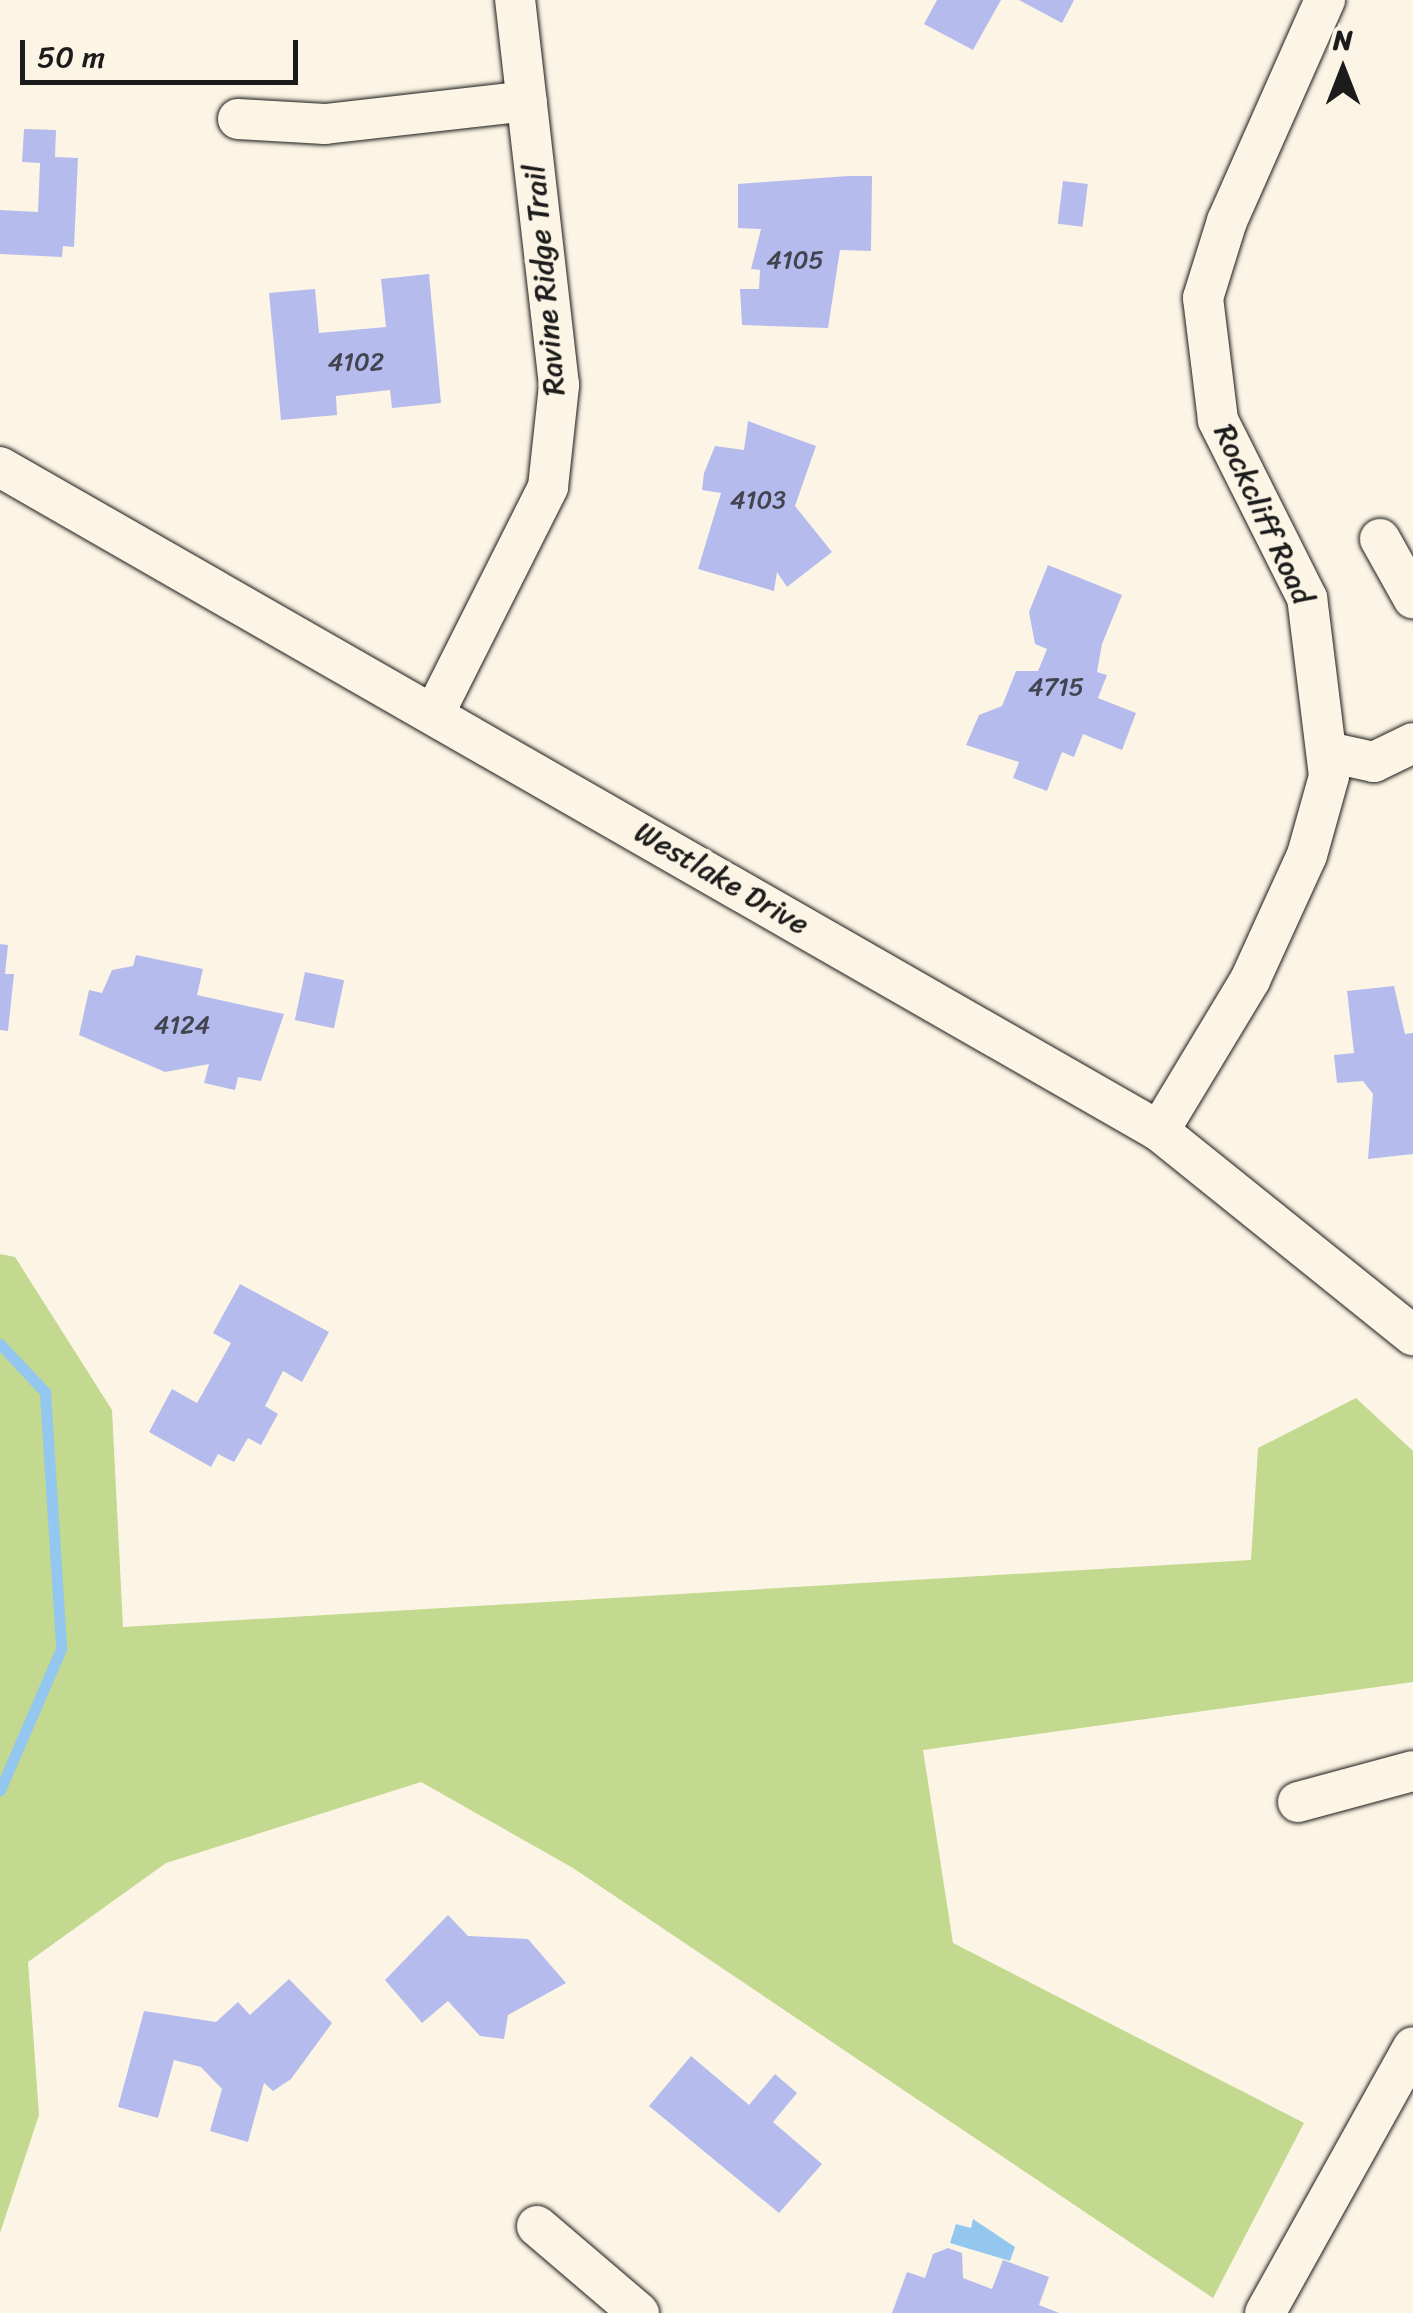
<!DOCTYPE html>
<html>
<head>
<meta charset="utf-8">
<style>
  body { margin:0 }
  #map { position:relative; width:1413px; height:2313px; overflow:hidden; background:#fcf5e5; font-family:Sriracha,sans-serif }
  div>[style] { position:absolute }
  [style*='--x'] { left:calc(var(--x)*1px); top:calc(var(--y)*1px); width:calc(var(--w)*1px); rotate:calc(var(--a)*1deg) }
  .green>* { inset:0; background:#c2d98f }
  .water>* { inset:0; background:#93c7f0 }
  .stream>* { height:11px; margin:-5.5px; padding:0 5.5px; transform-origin:5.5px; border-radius:5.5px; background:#93c7f0 }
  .building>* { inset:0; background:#b6bbed; transform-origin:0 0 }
  .roads { filter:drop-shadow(0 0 2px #1c1c1c) drop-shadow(0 0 2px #1c1c1c) }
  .minor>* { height:40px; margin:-20px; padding:0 20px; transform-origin:20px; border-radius:20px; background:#fcf5e5 }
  span { translate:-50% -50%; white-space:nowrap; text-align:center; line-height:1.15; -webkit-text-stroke:9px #fcf5e5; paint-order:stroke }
  .number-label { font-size:25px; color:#424450 }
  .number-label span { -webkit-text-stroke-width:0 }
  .street-label { font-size:30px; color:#1c1c1c }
  .north { position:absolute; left:1293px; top:20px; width:100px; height:100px; -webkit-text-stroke:8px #fcf5e5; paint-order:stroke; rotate:0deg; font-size:28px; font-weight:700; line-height:40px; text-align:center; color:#1c1c1c }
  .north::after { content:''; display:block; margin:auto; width:35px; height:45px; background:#1c1c1c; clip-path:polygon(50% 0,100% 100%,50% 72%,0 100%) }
  .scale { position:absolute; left:20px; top:40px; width:278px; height:45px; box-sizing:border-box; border:5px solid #1c1c1c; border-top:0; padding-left:12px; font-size:30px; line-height:35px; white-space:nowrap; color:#1c1c1c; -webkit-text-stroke:8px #fcf5e5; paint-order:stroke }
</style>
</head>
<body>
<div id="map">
  <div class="green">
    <i style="clip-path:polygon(0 1254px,15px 1257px,112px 1410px,123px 1627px,1251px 1560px,1258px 1448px,1356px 1398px,1413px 1451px,1413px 1682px,923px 1750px,953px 1943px,1304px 2123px,1213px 2298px,573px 1868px,421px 1782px,166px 1863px,28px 1962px,39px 2115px,0 2233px)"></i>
  </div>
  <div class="water">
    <i style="clip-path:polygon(973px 2219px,1015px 2247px,1010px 2261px,950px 2243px,956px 2224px,971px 2228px)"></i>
  </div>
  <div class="stream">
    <i style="--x:0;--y:1344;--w:66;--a:46.8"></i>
    <i style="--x:45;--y:1392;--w:257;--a:86.4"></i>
    <i style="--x:61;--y:1649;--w:154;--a:113.4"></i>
  </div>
  <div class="building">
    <i style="clip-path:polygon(937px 0,1001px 0,973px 50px,924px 24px)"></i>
    <i style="clip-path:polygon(1019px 0,1074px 0,1062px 23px)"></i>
    <i style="clip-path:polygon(24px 129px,56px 130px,55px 157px,78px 158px,74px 247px,63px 246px,62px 257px,0 254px,0 210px,38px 212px,40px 163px,22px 162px)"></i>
    <i style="clip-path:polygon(848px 176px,872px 176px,871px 251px,840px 250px,828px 328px,742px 325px,740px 289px,759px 289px,760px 270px,751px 269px,761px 229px,738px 228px,738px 184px)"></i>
    <i style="left:1063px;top:181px;width:25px;height:43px;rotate:7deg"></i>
    <i style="clip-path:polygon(429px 274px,441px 403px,392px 408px,390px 390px,336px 396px,337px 415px,281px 420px,269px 293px,315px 289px,319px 333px,386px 327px,381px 279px)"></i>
    <i style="clip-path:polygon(748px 421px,816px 446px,795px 506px,832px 552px,787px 587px,777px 572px,774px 591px,698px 569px,721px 493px,702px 490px,704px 473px,715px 446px,744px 450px)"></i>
    <i style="clip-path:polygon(1048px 565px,1122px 595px,1102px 644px,1097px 672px,1107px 675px,1098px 698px,1136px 713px,1122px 750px,1083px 734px,1074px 757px,1062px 752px,1047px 791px,1013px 778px,1019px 762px,966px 745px,979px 715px,1002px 706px,1016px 671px,1038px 671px,1047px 649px,1035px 644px,1029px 612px)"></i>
    <i style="clip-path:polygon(0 944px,8px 945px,5px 974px,14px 974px,8px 1031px,0 1030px)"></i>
    <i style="clip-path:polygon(136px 955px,203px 969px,197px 995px,284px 1014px,261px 1081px,238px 1077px,235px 1090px,204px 1083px,209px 1064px,165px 1072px,79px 1035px,89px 990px,102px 993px,112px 970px,133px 966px)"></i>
    <i style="left:305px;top:972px;width:40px;height:49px;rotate:12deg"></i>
    <i style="clip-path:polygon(1394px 986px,1405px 1034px,1413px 1033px,1413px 1154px,1368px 1159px,1373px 1094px,1363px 1081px,1337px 1083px,1334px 1055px,1354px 1053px,1347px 991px)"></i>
    <i style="clip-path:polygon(240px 1284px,329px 1332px,302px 1382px,283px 1371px,265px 1406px,278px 1414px,261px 1445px,248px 1438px,234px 1462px,218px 1454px,211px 1467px,149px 1432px,172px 1389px,197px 1403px,231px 1343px,213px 1333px)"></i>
    <i style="clip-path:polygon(448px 1915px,468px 1936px,528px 1939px,566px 1983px,508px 2015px,504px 2039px,480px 2036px,448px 2001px,422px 2023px,385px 1980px)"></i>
    <i style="clip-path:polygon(289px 1979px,332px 2023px,291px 2079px,273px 2091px,264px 2083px,248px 2142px,210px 2131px,222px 2089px,201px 2067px,174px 2060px,158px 2118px,118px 2107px,144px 2011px,216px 2022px,238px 2002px,250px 2015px)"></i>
    <i style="clip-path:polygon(691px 2056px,749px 2105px,775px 2074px,797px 2093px,773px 2122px,822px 2164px,779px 2213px,649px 2106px)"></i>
    <i style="clip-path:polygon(948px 2248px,962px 2253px,963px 2278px,992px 2289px,1003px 2260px,1049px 2277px,1039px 2305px,1059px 2313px,892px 2313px,907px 2272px,925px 2278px,933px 2254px)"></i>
  </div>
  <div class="roads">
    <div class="minor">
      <i style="--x:238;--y:119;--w:87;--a:3.3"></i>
      <i style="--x:325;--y:124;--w:203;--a:-6.5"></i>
      <i style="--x:0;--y:467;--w:1336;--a:29.81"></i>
      <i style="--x:1159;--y:1131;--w:326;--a:38.8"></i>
      <i style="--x:1380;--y:539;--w:68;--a:60.8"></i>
      <i style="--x:434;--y:714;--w:254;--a:-63.3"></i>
      <i style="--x:548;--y:487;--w:103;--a:-83.8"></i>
      <i style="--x:559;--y:385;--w:388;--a:-96.5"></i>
      <i style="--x:1328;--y:752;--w:47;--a:12.3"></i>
      <i style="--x:1374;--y:762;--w:43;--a:-26"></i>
      <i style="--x:1159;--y:1131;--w:176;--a:-58.9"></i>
      <i style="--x:1250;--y:980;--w:137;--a:-65.5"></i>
      <i style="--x:1307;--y:855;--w:82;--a:-74.4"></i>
      <i style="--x:1329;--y:776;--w:179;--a:-97"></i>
      <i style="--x:1307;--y:598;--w:199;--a:-116.6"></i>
      <i style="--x:1218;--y:420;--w:123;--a:-97"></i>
      <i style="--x:1203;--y:298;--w:81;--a:-72.7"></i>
      <i style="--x:1227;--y:221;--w:242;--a:-66.1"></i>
      <i style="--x:1298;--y:1802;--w:119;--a:-15.1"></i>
      <i style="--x:537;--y:2226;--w:134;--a:40.5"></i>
      <i style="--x:1265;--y:2313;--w:304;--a:-60.9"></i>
    </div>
  </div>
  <div class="number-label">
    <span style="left:795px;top:260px">4105</span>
    <span style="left:356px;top:362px">4102</span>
    <span style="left:758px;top:500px">4103</span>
    <span style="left:1056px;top:687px">4715</span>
    <span style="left:182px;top:1025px">4124</span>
  </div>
  <div class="street-label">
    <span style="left:544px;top:280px;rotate:-95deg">Ravine Ridge Trail</span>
    <span style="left:1264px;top:514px;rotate:65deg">Rockcliff Road</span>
    <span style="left:722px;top:878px;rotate:30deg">Westlake Drive</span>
  </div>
  <div class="north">N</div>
  <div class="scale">50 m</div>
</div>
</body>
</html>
